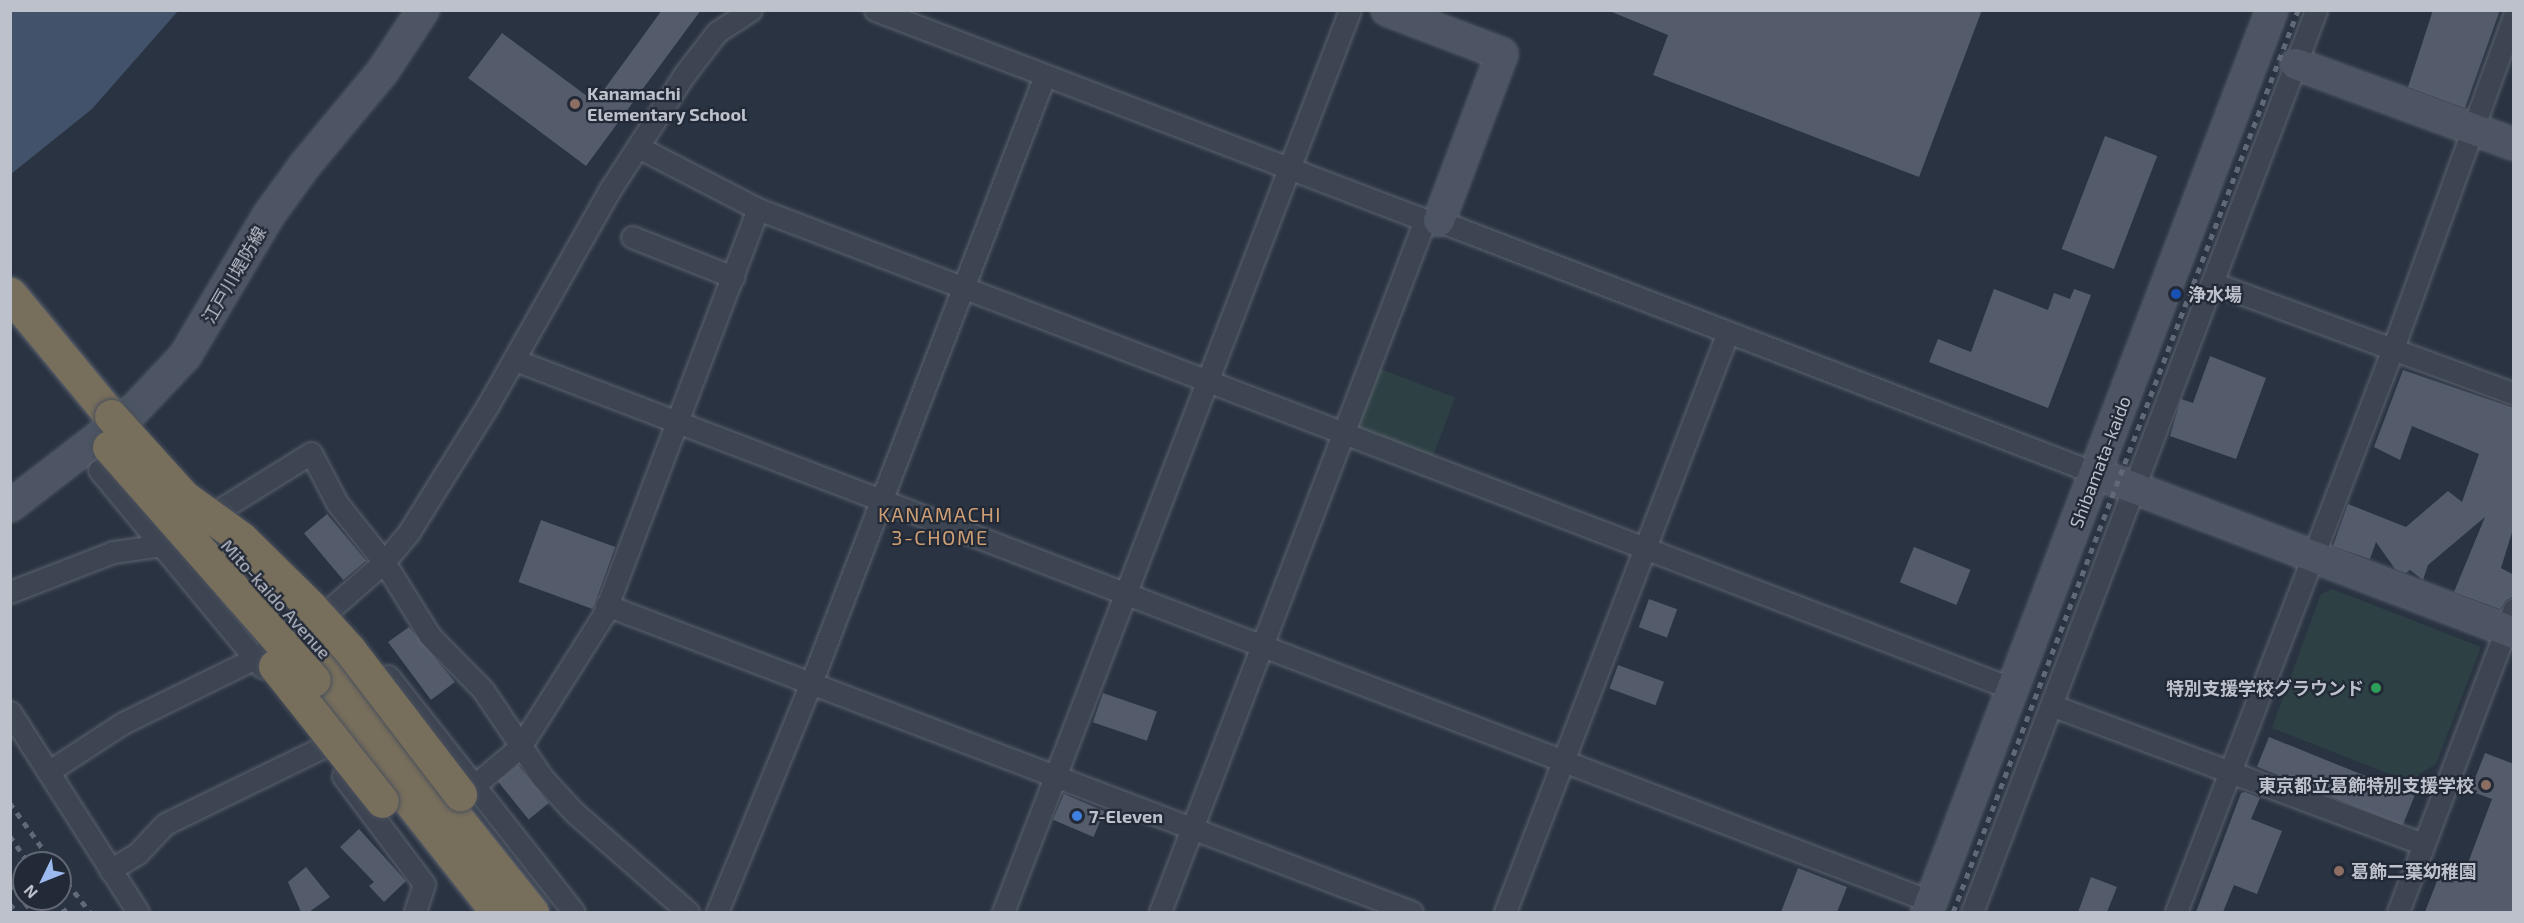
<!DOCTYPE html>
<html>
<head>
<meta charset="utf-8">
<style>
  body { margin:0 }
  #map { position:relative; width:2524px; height:923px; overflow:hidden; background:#2a3342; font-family:"Exo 2","Noto Sans JP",sans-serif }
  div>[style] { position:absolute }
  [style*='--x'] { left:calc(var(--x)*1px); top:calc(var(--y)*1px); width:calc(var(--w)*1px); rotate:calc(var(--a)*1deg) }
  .green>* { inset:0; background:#2d4144; transform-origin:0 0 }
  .water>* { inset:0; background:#43526b }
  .building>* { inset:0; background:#545c6c; transform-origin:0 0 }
  .roads { filter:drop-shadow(0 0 2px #5d636f) drop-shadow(0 0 2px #5d636f) }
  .street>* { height:21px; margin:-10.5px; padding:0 10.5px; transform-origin:10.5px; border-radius:10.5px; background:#3e4552 }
  .secondary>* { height:30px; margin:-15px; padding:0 15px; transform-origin:15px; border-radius:15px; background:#4d5564 }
  .highway>* { height:33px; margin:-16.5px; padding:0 16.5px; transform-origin:16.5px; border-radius:16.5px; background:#776e5c }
  .rail>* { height:4.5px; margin-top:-2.25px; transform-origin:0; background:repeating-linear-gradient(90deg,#616978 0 6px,transparent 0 12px) }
  .bridges { filter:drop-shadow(0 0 2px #49505c) drop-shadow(0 0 2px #49505c) }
  .highway-bridge>* { height:33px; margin:-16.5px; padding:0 16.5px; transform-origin:16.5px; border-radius:16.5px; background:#776e5c }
  .dots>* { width:16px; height:16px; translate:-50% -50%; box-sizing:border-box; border:3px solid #232a37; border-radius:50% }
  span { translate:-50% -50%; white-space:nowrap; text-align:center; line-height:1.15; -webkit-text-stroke:4.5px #232a37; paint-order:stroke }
  .poi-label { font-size:18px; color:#bcc1cc; font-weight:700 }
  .left { translate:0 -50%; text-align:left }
  .right { translate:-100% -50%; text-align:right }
  .street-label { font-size:18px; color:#bcc1cc }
  .neighbourhood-label { font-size:20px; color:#ce9f74; letter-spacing:1.5px }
  .frame { position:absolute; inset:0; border:12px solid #bcc1cc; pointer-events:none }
  .north { position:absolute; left:12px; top:851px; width:60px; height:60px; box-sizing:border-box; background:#232a37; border:2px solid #606673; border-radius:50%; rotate:227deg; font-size:16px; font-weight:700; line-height:24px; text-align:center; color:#bcc1cc }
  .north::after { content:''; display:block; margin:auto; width:21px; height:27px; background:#9cb9f0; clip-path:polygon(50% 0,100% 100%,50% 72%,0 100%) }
</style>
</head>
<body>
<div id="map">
  <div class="green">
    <i style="left:1373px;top:366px;width:88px;height:65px;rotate:21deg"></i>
    <i style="clip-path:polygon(2332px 589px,2481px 647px,2436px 764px,2419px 774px,2415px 784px,2272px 728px,2321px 594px)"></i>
  </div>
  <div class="water">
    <i style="clip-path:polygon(11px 10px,178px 10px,178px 11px,92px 109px,11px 174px)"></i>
  </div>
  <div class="building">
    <i style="clip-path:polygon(662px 10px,701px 10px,586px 166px,468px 78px,502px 33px,595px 102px)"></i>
    <i style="clip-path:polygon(1607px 10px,1982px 10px,1919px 177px,1653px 75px,1668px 35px)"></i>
    <i style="clip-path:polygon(2433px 10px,2500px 10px,2465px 108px,2408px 87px)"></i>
    <i style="left:2105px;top:136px;width:56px;height:121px;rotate:21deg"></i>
    <i style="clip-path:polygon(1994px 289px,2048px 310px,2054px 293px,2070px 299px,2074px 289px,2091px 295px,2048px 408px,1929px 362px,1938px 339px,1971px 352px)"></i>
    <i style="clip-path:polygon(2210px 356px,2266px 378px,2236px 459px,2170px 436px,2181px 399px,2193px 403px)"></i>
    <i style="clip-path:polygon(2403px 370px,2514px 408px,2514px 526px,2501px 568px,2514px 575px,2514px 596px,2506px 600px,2500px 609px,2454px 592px,2485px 517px,2428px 565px,2423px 580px,2410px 570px,2406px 573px,2395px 569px,2376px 542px,2370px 559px,2333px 546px,2348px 504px,2406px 527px,2448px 491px,2462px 502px,2479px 454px,2412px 426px,2400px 460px,2374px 447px)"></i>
    <i style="left:327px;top:514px;width:61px;height:30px;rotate:50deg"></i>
    <i style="left:541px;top:520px;width:79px;height:66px;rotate:20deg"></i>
    <i style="left:1914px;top:547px;width:61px;height:38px;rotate:22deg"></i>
    <i style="left:1649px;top:599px;width:30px;height:30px;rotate:20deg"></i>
    <i style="clip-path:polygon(409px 627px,455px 682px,431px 700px,388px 642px)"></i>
    <i style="left:1618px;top:665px;width:49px;height:25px;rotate:20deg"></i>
    <i style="left:1103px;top:693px;width:57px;height:31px;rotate:19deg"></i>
    <i style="left:2269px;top:737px;width:157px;height:32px;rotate:22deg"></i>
    <i style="clip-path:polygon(2485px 753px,2514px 764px,2514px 912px,2425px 912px,2444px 863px,2465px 871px,2492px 799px,2470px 791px)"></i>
    <i style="left:518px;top:765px;width:49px;height:26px;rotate:51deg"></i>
    <i style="clip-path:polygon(2245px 792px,2260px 798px,2251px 819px,2282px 831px,2257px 894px,2234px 885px,2223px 912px,2196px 912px,2241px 793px)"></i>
    <i style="left:1064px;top:794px;width:44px;height:28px;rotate:23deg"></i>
    <i style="clip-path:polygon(359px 829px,406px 881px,384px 902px,369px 886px,374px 882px,340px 847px)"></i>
    <i style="clip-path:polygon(306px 867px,330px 897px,309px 912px,301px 912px,288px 882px)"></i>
    <i style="clip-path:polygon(1798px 868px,1847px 887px,1837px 912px,1781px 912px)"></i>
    <i style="clip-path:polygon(2091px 877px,2117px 887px,2107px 912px,2078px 912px)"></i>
  </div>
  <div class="roads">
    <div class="street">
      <i style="--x:875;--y:10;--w:589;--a:20.9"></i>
      <i style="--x:1425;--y:220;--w:14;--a:4"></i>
      <i style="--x:1439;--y:221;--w:703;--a:21.01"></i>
      <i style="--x:638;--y:147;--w:135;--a:27.3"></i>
      <i style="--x:758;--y:209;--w:1344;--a:20.93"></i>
      <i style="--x:632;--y:237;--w:109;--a:21.6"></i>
      <i style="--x:2213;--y:283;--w:321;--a:20.2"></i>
      <i style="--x:515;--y:360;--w:1517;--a:20.93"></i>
      <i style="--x:99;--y:470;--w:256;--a:50.4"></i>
      <i style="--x:10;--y:592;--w:110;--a:-21.2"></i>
      <i style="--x:113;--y:552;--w:50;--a:-8"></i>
      <i style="--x:163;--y:545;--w:174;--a:-31.9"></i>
      <i style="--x:311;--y:453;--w:56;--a:62.5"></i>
      <i style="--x:337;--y:503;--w:75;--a:51.5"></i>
      <i style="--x:384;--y:562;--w:87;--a:58.1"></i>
      <i style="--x:430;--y:636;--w:76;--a:45.5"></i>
      <i style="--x:483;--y:690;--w:105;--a:55.9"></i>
      <i style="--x:542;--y:777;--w:46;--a:47.6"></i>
      <i style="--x:573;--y:811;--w:153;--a:41.3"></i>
      <i style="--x:606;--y:605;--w:862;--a:20.85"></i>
      <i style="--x:388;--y:676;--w:300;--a:51.8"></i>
      <i style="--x:2051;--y:705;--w:397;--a:20.5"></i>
      <i style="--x:10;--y:712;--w:237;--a:57.4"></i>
      <i style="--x:48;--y:772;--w:90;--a:-33.2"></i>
      <i style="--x:123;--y:723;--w:147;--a:-26.2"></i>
      <i style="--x:255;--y:658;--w:88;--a:-33"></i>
      <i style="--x:329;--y:610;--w:73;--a:-41.1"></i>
      <i style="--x:384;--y:562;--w:39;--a:-50"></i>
      <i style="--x:409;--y:532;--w:150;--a:-58.1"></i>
      <i style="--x:488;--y:405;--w:246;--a:-60.5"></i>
      <i style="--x:609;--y:191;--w:138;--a:-57.1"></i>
      <i style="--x:684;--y:75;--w:54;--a:-52.5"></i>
      <i style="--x:717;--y:32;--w:40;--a:-32.9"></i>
      <i style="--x:343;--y:776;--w:135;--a:53.1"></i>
      <i style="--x:424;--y:884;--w:29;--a:108"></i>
      <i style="--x:476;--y:784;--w:57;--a:-40.1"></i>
      <i style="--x:520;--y:747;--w:157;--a:-57.7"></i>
      <i style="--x:604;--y:614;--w:433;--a:-69.2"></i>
      <i style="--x:110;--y:870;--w:31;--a:-31"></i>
      <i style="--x:137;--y:854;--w:41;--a:-47"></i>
      <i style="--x:165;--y:824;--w:176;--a:-26"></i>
      <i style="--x:717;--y:912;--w:248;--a:-67.7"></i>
      <i style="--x:811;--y:683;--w:651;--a:-68.95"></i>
      <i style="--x:1003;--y:912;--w:966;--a:-68.96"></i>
      <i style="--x:1160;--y:912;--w:741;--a:-69.05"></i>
      <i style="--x:1505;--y:912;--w:621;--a:-68.97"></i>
      <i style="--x:1972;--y:912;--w:965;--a:-69.12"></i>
      <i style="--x:2176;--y:912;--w:601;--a:-68.94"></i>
      <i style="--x:2392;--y:351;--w:357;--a:-70"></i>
      <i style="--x:2398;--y:912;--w:324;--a:-69.1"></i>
    </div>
    <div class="secondary">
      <i style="--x:1387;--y:10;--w:123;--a:20.9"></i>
      <i style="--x:1502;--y:54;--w:178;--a:110.7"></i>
      <i style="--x:2296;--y:64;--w:232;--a:20.2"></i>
      <i style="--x:2095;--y:473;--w:449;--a:20.9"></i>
      <i style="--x:10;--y:506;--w:155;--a:-37.7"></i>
      <i style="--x:133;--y:411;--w:76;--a:-46.6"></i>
      <i style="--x:185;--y:356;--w:163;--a:-59.3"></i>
      <i style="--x:268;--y:216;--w:63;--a:-54"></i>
      <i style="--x:305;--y:165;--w:122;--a:-50.3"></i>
      <i style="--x:383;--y:71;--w:73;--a:-56.7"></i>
      <i style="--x:1927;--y:912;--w:966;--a:-69.07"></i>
    </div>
    <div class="highway">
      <i style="--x:10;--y:294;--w:158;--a:50.4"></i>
      <i style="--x:333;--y:663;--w:319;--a:51.4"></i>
      <i style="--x:314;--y:680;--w:295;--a:51.7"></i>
    </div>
  </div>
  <div class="rail">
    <i style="--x:10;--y:803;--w:74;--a:54.4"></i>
    <i style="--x:10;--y:836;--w:33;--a:55"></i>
    <i style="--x:60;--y:873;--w:49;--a:52.4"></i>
    <i style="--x:10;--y:884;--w:36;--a:51"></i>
    <i style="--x:56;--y:899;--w:16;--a:52"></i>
    <i style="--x:10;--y:904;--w:11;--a:49"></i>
    <i style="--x:1953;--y:912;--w:966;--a:-69.07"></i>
  </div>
  <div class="bridges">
    <div class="highway-bridge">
      <i style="--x:111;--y:416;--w:127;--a:47.9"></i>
      <i style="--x:109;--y:447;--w:310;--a:48.7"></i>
      <i style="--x:180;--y:494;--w:75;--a:35.8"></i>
      <i style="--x:241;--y:538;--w:97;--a:44.6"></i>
      <i style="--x:310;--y:606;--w:58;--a:47.8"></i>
      <i style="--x:349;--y:649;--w:183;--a:52.6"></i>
      <i style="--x:275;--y:666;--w:172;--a:51.6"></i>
    </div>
  </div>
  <div class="dots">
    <i style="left:575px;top:104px;background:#8d6e63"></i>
    <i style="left:2176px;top:294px;background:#1a4fb4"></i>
    <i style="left:2376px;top:688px;background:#2e9e5b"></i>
    <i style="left:2486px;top:785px;background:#8d6e63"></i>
    <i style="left:1077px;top:816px;background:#3f7fe0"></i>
    <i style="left:2339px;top:871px;background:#8d6e63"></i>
  </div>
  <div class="poi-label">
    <span class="left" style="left:587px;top:104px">Kanamachi<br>Elementary School</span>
    <span class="left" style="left:2188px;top:294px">浄水場</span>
    <span class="right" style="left:2364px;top:688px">特別支援学校グラウンド</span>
    <span class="right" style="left:2474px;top:785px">東京都立葛飾特別支援学校</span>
    <span class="left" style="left:1089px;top:816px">7-Eleven</span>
    <span class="left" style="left:2351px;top:871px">葛飾二葉幼稚園</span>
  </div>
  <div class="street-label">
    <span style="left:234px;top:275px;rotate:-60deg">江戸川堤防線</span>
    <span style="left:2100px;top:462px;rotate:-69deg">Shibamata-kaido</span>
    <span style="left:276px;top:599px;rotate:48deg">Mito-kaido Avenue</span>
  </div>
  <div class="neighbourhood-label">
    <span style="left:940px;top:526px">KANAMACHI<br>3-CHOME</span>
  </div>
  <div class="frame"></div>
  <div class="north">N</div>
</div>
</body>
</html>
